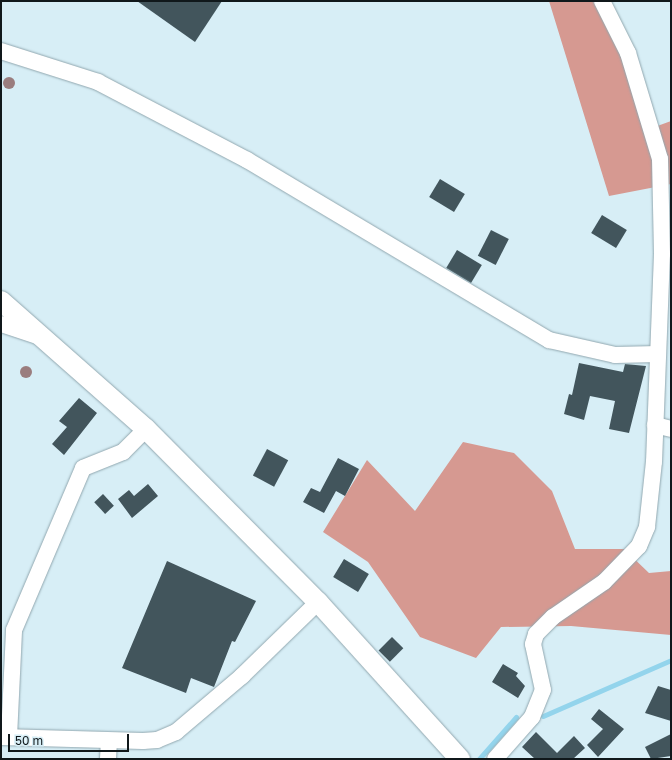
<!DOCTYPE html>
<html>
<head>
<meta charset="utf-8">
<style>
  body { margin:0 }
  #map { position:relative; width:672px; height:760px; overflow:hidden; background:#d7eef6; font-family:"Golos Text",sans-serif }
  div>[style] { position:absolute }
  [style*='--x'] { left:calc(var(--x)*1px); top:calc(var(--y)*1px); width:calc(var(--w)*1px); rotate:calc(var(--a)*1deg) }
  .forest>* { inset:0; background:#d69991 }
  .stream>* { height:5px; margin:-2.5px; padding:0 2.5px; transform-origin:2.5px; border-radius:2.5px; background:#93d4ec }
  .building>* { inset:0; background:#42555c; transform-origin:0 0 }
  .roads { filter:drop-shadow(0 0 1px #91a7af) drop-shadow(0 0 1px #91a7af) }
  .minor>* { height:16px; margin:-8px; padding:0 8px; transform-origin:8px; border-radius:8px; background:#fff }
  .tertiary>* { height:20px; margin:-10px; padding:0 10px; transform-origin:10px; border-radius:10px; background:#fff }
  .trees>* { width:12px; height:12px; margin:-6px; border-radius:50%; background:#9a7d7e }
  span { translate:-50% -50%; white-space:nowrap; text-align:center; line-height:1.15; -webkit-text-stroke:4px #d7eef6; paint-order:stroke }
  .frame { position:absolute; inset:0; border:2px solid #10181b; pointer-events:none }
  .scale { position:absolute; left:8px; top:734px; width:121px; height:18px; box-sizing:border-box; border:2px solid #10181b; border-top:0; padding-left:5px; font-size:12px; line-height:14px; white-space:nowrap; color:#10181b; -webkit-text-stroke:3px #d7eef6; paint-order:stroke }
</style>
</head>
<body>
<div id="map">
  <div class="forest">
    <i style="clip-path:polygon(549px 1px,600px 1px,652px 128px,671px 121px,671px 184px,609px 196px)"></i>
    <i style="clip-path:polygon(463px 442px,514px 453px,552px 491px,575px 549px,624px 549px,649px 573px,671px 571px,671px 635px,571px 626px,501px 627px,476px 658px,420px 637px,368px 562px,323px 532px,367px 460px,415px 511px)"></i>
  </div>
  <div class="stream">
    <i style="--x:543;--y:716;--w:140;--a:-23.6"></i>
    <i style="--x:479;--y:759;--w:56;--a:-48.6"></i>
  </div>
  <div class="building">
    <i style="clip-path:polygon(137px 1px,222px 1px,195px 42px)"></i>
    <i style="left:440px;top:179px;width:29px;height:21px;rotate:31deg"></i>
    <i style="left:602px;top:215px;width:29px;height:21px;rotate:31deg"></i>
    <i style="left:491px;top:230px;width:20px;height:29px;rotate:27deg"></i>
    <i style="left:457px;top:250px;width:29px;height:21px;rotate:31deg"></i>
    <i style="clip-path:polygon(579px 363px,623px 372px,625px 364px,646px 366px,629px 433px,609px 429px,615px 401px,590px 396px,584px 420px,564px 414px,569px 394px,572px 395px)"></i>
    <i style="clip-path:polygon(79px 398px,97px 413px,64px 455px,52px 444px,67px 427px,59px 421px)"></i>
    <i style="left:267px;top:449px;width:24px;height:30px;rotate:28deg"></i>
    <i style="clip-path:polygon(338px 458px,359px 469px,345px 496px,336px 491px,324px 513px,303px 502px,311px 488px,320px 492px)"></i>
    <i style="clip-path:polygon(148px 484px,158px 496px,132px 518px,118px 499px,129px 490px,134px 496px)"></i>
    <i style="left:103px;top:494px;width:16px;height:12px;rotate:47deg"></i>
    <i style="left:344px;top:559px;width:29px;height:21px;rotate:31deg"></i>
    <i style="clip-path:polygon(167px 561px,256px 601px,235px 642px,232px 641px,214px 687px,191px 678px,186px 693px,122px 668px)"></i>
    <i style="left:392px;top:637px;width:16px;height:19px;rotate:45deg"></i>
    <i style="clip-path:polygon(503px 664px,518px 673px,516px 676px,525px 686px,518px 698px,492px 682px)"></i>
    <i style="clip-path:polygon(658px 686px,671px 690px,671px 721px,645px 713px)"></i>
    <i style="clip-path:polygon(599px 709px,624px 729px,598px 757px,587px 745px,603px 729px,591px 719px)"></i>
    <i style="clip-path:polygon(536px 732px,557px 753px,574px 736px,585px 748px,573px 759px,535px 759px,522px 747px)"></i>
    <i style="clip-path:polygon(671px 734px,671px 756px,651px 759px,645px 747px)"></i>
  </div>
  <div class="roads">
    <div class="minor">
      <i style="--x:1;--y:51;--w:102;--a:17.7"></i>
      <i style="--x:98;--y:82;--w:168;--a:27.6"></i>
      <i style="--x:247;--y:160;--w:352;--a:30.8"></i>
      <i style="--x:549;--y:340;--w:68;--a:12.8"></i>
      <i style="--x:615;--y:355;--w:43;--a:-1.3"></i>
      <i style="--x:1;--y:324;--w:41;--a:18.4"></i>
      <i style="--x:655;--y:425;--w:16;--a:14"></i>
      <i style="--x:1;--y:737;--w:142;--a:1.6"></i>
      <i style="--x:143;--y:741;--w:14;--a:-4"></i>
      <i style="--x:157;--y:740;--w:21;--a:-23"></i>
      <i style="--x:176;--y:732;--w:87;--a:-40.3"></i>
      <i style="--x:242;--y:676;--w:106;--a:-44.2"></i>
      <i style="--x:9;--y:737;--w:107;--a:-87.3"></i>
      <i style="--x:14;--y:630;--w:176;--a:-66.9"></i>
      <i style="--x:83;--y:468;--w:43;--a:-21.8"></i>
      <i style="--x:123;--y:452;--w:33;--a:-45"></i>
      <i style="--x:108;--y:759;--w:18;--a:-87"></i>
      <i style="--x:495;--y:759;--w:56;--a:-48.6"></i>
      <i style="--x:532;--y:717;--w:29;--a:-68"></i>
      <i style="--x:543;--y:690;--w:47;--a:-102.3"></i>
      <i style="--x:533;--y:644;--w:10;--a:-73"></i>
      <i style="--x:536;--y:634;--w:24;--a:-45"></i>
      <i style="--x:553;--y:617;--w:62;--a:-34.5"></i>
      <i style="--x:604;--y:582;--w:50;--a:-45.8"></i>
      <i style="--x:639;--y:546;--w:21;--a:-67"></i>
      <i style="--x:647;--y:527;--w:65;--a:-83.9"></i>
      <i style="--x:654;--y:462;--w:208;--a:-87.8"></i>
      <i style="--x:662;--y:254;--w:95;--a:-91.2"></i>
      <i style="--x:660;--y:159;--w:111;--a:-106.8"></i>
      <i style="--x:628;--y:53;--w:58;--a:-116.6"></i>
    </div>
    <div class="tertiary">
      <i style="--x:1;--y:301;--w:193;--a:41.4"></i>
      <i style="--x:146;--y:429;--w:244;--a:45.2"></i>
      <i style="--x:318;--y:602;--w:212;--a:47.9"></i>
    </div>
  </div>
  <div class="trees">
    <i style="left:9px;top:83px"></i>
    <i style="left:26px;top:372px"></i>
  </div>
  <div class="frame"></div>
  <div class="scale">50 m</div>
</div>
</body>
</html>
